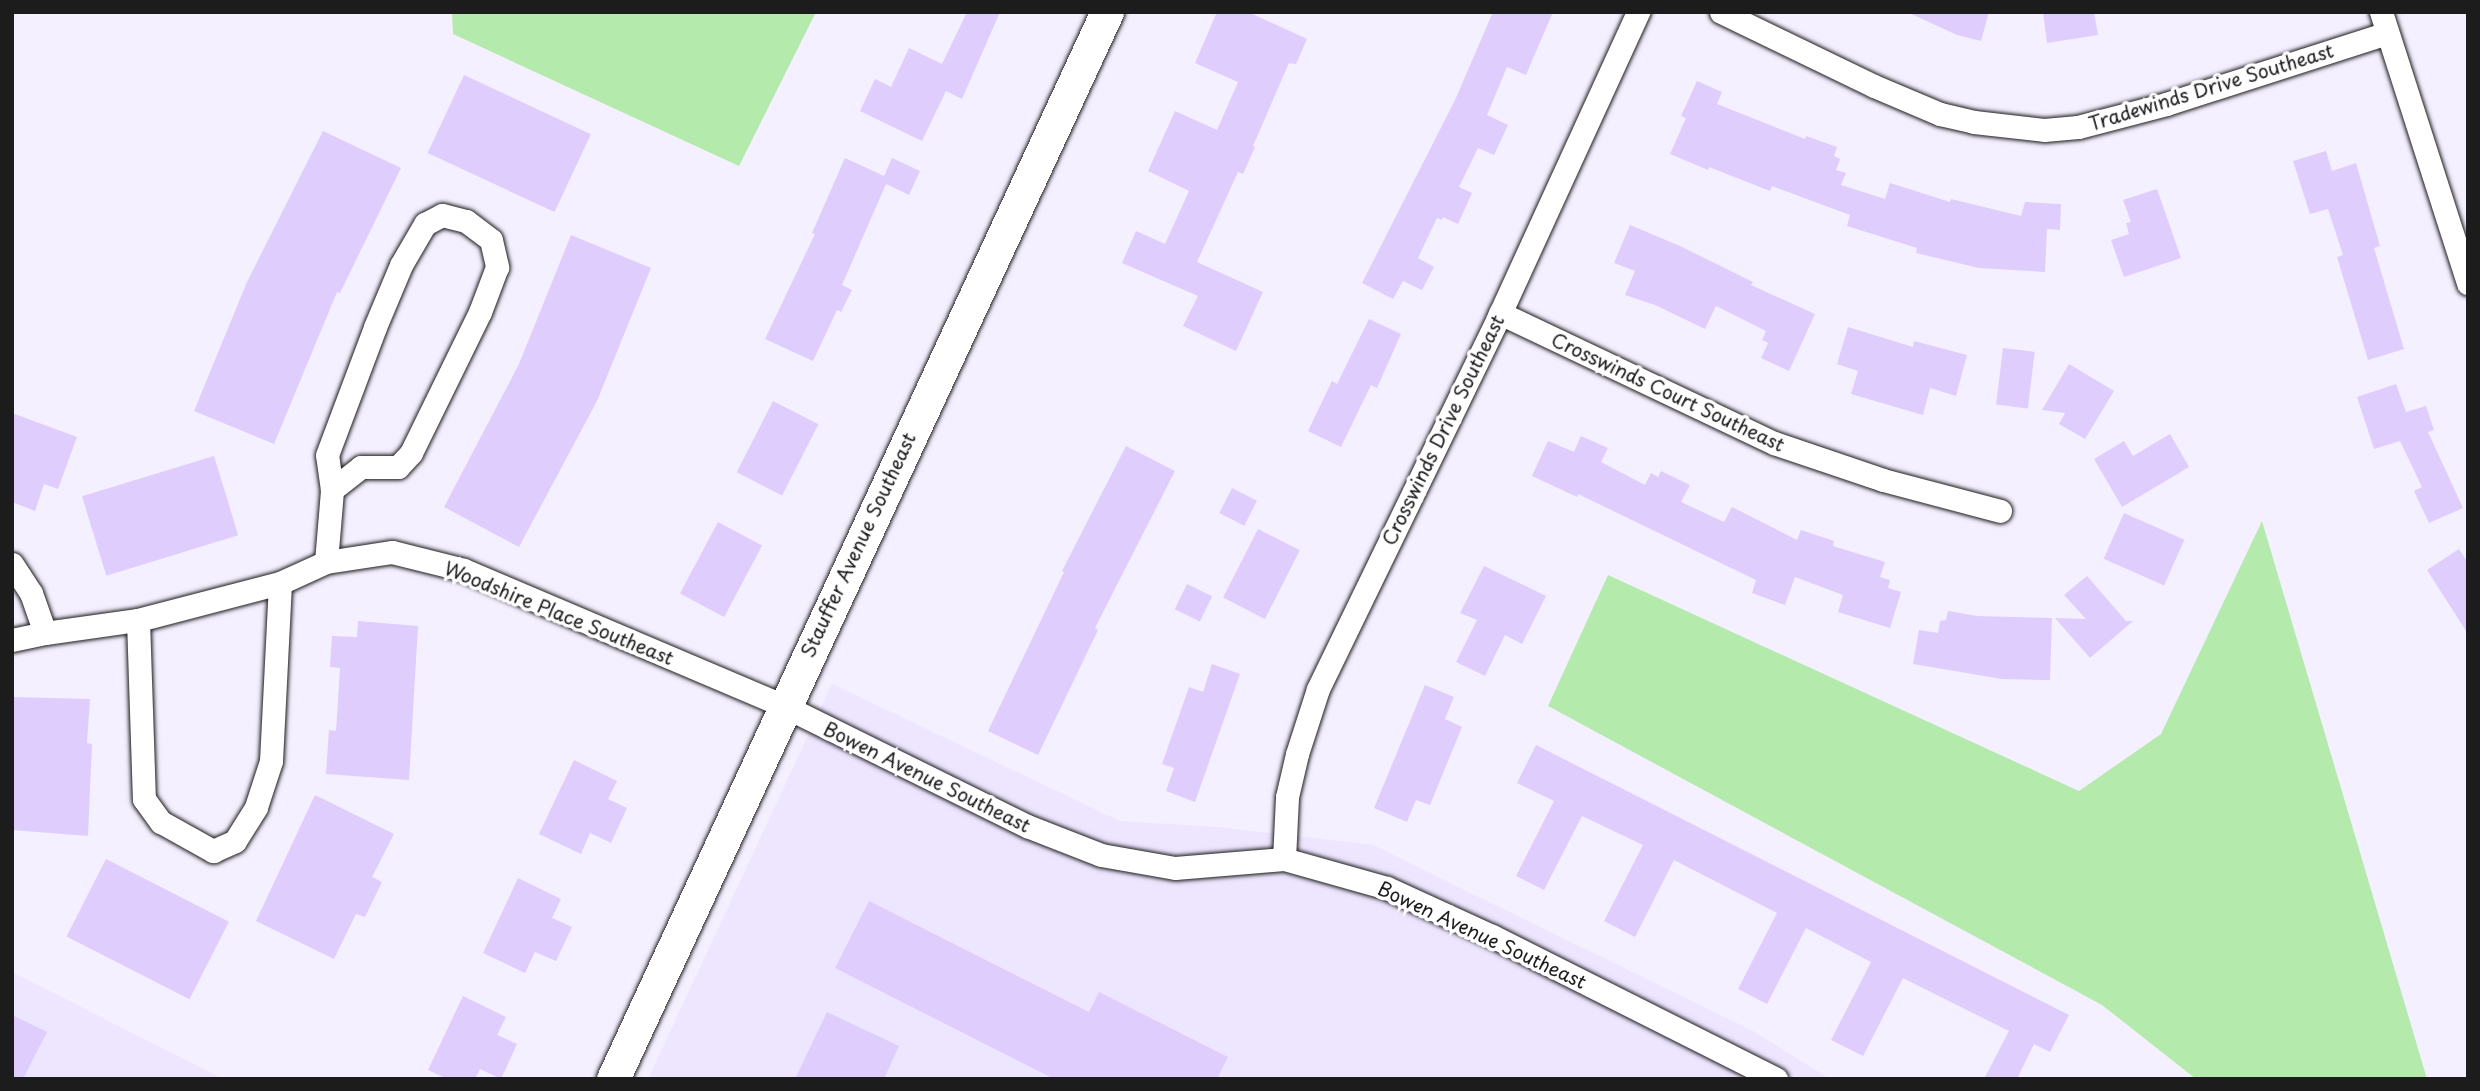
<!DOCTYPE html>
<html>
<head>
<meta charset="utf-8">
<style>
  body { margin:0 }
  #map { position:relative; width:2480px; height:1091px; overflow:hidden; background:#f5f0ff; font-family:"Playpen Sans",sans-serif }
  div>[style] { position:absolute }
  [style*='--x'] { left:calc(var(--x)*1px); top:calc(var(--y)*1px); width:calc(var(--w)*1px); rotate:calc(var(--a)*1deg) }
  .built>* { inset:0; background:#eee6ff }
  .green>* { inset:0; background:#b4eaac }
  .building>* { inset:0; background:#dfcdfe; transform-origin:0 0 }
  .roads { filter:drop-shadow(0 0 2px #1c1c1c) drop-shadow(0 0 2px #1c1c1c) }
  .street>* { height:23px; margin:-11.5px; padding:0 11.5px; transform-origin:11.5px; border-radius:11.5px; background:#fff }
  .secondary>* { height:33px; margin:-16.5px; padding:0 16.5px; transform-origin:16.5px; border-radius:16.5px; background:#fff }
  span { translate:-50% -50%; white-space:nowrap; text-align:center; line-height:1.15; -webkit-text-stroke:7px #fff; paint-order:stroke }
  .street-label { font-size:19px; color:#1c1c1c }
  .frame { position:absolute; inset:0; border:14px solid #1c1c1c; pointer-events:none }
</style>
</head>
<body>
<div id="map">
  <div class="built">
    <i style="clip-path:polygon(832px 684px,1120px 821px,1218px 827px,1373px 845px,1755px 1032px,1830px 1079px,648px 1079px)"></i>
    <i style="clip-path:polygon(12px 972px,223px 1079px,12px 1079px)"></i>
  </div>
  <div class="green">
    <i style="clip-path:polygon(452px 12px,816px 12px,739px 166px,453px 34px)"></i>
    <i style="clip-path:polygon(2262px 521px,2427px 1079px,2196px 1079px,2102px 1005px,1548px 706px,1608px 575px,2079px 791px,2161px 734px)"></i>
  </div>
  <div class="building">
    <i style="clip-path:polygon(967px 12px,1000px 12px,962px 99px,946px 91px,922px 141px,860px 111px,875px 79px,891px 87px,909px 48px,942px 64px)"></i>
    <i style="clip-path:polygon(1217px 12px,1248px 12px,1307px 39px,1296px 64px,1289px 63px,1253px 146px,1255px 147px,1243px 174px,1238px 172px,1197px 262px,1263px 292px,1236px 351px,1183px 326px,1198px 296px,1122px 263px,1136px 231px,1165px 244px,1189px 191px,1148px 171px,1175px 111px,1217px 130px,1238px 82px,1195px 63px)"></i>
    <i style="clip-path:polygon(1493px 12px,1553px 12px,1526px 75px,1507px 67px,1487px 115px,1508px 125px,1494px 155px,1478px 148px,1459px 187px,1472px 193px,1458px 224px,1443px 217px,1442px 220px,1437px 218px,1418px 258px,1434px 267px,1422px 290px,1403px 281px,1393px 299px,1362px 283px,1455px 100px)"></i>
    <i style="clip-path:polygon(1907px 12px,1989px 12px,1981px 41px,1957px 35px)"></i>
    <i style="clip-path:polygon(2043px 12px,2094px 12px,2098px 35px,2047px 43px)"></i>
    <i style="left:464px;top:75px;width:140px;height:86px;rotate:25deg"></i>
    <i style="clip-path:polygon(1697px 81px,1722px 92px,1717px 104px,1805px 139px,1806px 136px,1837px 147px,1834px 156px,1840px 159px,1836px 170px,1846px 173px,1841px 185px,1885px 199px,1890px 183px,1950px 202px,1951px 199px,2021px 216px,2025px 202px,2061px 204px,2060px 230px,2047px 229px,2045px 272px,1979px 268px,1916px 253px,1917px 248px,1847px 226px,1850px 215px,1772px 186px,1770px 191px,1709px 167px,1708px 170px,1670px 154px,1686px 118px,1681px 116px)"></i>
    <i style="clip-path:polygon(323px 131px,401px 168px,340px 293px,337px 292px,274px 444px,194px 411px,247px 282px)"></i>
    <i style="clip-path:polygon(2326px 151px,2332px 171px,2356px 163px,2380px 246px,2374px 248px,2404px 349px,2368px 360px,2337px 257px,2343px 255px,2328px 209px,2310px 214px,2293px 161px)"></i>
    <i style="clip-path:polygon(845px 158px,884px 176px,892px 158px,920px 171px,909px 195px,886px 184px,842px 285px,852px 290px,841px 312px,837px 310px,813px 361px,765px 339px,815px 234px,812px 233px)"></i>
    <i style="clip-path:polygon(2157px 189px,2181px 258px,2124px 277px,2111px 240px,2129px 234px,2126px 223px,2131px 222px,2123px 200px)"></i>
    <i style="clip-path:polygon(1630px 225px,1680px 246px,1753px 282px,1751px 285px,1815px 314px,1789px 371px,1761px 358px,1768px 343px,1762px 340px,1766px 331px,1716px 306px,1705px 329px,1655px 305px,1625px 295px,1635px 271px,1614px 263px)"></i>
    <i style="clip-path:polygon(571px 235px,651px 268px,597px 401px,519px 547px,444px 507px,519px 364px)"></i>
    <i style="clip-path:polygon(1369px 319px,1401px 334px,1377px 388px,1371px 385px,1341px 447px,1308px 431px,1332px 381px,1337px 384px)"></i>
    <i style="clip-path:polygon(1848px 327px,1913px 347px,1914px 341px,1967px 355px,1956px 396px,1930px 388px,1923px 415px,1851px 394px,1858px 371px,1837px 364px)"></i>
    <i style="left:2003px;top:348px;width:32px;height:57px;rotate:7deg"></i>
    <i style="clip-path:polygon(2069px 364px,2114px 391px,2085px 439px,2059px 424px,2065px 413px,2042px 410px)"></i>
    <i style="clip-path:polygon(2396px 384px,2406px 412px,2426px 406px,2434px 430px,2428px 432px,2463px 508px,2429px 523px,2414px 491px,2422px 487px,2400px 441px,2374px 449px,2357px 397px)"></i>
    <i style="left:773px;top:401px;width:51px;height:80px;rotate:27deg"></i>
    <i style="clip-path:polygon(12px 413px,77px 437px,58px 489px,44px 484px,35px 511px,12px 502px)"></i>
    <i style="clip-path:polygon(2170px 434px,2189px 467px,2122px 507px,2094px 459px,2124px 441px,2133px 456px)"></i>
    <i style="clip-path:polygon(1581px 436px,1608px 448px,1601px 462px,1645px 485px,1651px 473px,1658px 477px,1661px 471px,1690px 485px,1681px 502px,1724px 522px,1732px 507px,1797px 540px,1801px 530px,1834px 541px,1833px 546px,1885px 562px,1880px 577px,1890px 580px,1888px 588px,1901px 592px,1890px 628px,1838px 612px,1843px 595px,1795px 577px,1785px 605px,1752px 593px,1756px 580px,1578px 494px,1577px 497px,1532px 476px,1548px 441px,1574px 452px)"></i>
    <i style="clip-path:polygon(1126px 446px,1175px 471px,1095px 628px,1098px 630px,1038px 755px,988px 731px,1064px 572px,1062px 571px)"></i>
    <i style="left:214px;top:456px;width:83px;height:138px;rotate:73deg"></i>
    <i style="left:1232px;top:488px;width:28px;height:28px;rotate:27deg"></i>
    <i style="left:2124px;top:513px;width:66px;height:50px;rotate:24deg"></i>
    <i style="left:718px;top:522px;width:50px;height:81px;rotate:28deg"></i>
    <i style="left:1258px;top:529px;width:47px;height:77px;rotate:27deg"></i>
    <i style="clip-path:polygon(2459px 549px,2468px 563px,2468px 634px,2427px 570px)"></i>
    <i style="clip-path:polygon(1484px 566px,1546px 596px,1522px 644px,1505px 635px,1485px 676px,1456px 662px,1477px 620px,1460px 613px)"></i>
    <i style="clip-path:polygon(2087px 576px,2126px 621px,2133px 621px,2090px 658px,2055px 618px,2086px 619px,2064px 595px)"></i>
    <i style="left:1187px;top:584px;width:28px;height:28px;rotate:26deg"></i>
    <i style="clip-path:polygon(1948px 611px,1977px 616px,2052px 618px,2050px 680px,2002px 679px,1913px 664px,1919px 630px,1938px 633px,1940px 621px,1946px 620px)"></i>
    <i style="clip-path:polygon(358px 621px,418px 626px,409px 780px,326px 774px,329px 730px,336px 731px,340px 668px,330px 667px,332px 636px,357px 637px)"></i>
    <i style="clip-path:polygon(1212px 664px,1240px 674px,1195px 802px,1166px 791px,1174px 768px,1162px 764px,1189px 687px,1203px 692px)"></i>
    <i style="clip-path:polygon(1425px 685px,1454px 697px,1445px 719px,1462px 727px,1430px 805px,1416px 800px,1407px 822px,1374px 808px)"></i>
    <i style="clip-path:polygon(12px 697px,90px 699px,87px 743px,92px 744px,88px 836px,12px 830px)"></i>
    <i style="clip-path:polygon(1536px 745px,2069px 1015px,2050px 1052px,2034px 1044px,2017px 1079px,1984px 1079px,2009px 1031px,1903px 978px,1863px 1056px,1831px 1040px,1871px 962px,1806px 928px,1767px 1004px,1738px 989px,1777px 913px,1674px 860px,1635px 937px,1604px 921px,1643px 845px,1582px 816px,1544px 890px,1516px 876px,1554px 801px,1517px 783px)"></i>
    <i style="clip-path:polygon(574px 760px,617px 781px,608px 799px,627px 808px,611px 843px,590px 833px,581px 854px,539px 834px)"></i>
    <i style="clip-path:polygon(315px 795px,394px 834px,372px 877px,382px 882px,365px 917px,356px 914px,334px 959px,256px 921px)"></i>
    <i style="left:106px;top:859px;width:138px;height:87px;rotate:27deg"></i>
    <i style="clip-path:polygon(518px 878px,561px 899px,552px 918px,572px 927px,556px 961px,535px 952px,525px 973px,483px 953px)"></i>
    <i style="clip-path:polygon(869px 901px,1089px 1012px,1099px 992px,1228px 1057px,1217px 1079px,1054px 1079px,835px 968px)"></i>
    <i style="clip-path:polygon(463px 996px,506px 1017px,497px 1035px,517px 1044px,501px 1079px,480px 1069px,475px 1079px,447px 1079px,428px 1070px)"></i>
    <i style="clip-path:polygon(827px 1012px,899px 1046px,884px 1079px,795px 1079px)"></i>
    <i style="clip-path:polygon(12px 1015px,47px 1032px,23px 1079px,12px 1079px)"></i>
  </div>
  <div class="roads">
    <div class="street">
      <i style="--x:1721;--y:12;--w:170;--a:25.8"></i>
      <i style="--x:1874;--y:86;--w:72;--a:23"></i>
      <i style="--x:1940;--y:114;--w:35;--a:13"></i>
      <i style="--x:1974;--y:122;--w:70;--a:6.5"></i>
      <i style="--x:2044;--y:130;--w:34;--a:-5"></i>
      <i style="--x:2078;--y:127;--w:91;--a:-14.6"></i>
      <i style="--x:2166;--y:104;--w:232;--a:-17.8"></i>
      <i style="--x:2381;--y:12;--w:285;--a:72.2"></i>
      <i style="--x:1500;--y:313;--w:303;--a:25.4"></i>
      <i style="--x:1774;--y:443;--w:115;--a:18.7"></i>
      <i style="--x:1883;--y:480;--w:121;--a:14.8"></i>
      <i style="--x:326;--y:562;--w:72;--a:-85.2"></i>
      <i style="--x:332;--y:490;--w:35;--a:-98"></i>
      <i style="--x:327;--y:455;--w:137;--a:-69.4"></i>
      <i style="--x:375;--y:327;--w:67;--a:-67.2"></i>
      <i style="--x:401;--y:265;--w:48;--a:-59.7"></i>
      <i style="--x:425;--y:224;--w:19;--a:-28"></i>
      <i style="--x:442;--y:215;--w:25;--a:14"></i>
      <i style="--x:466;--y:221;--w:31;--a:37"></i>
      <i style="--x:491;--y:240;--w:28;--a:77"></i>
      <i style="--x:497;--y:267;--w:48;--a:110.7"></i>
      <i style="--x:480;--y:312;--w:157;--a:116.1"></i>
      <i style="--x:411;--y:453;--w:19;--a:133"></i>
      <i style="--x:398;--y:467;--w:37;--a:180"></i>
      <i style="--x:361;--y:467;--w:37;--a:142"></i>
      <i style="--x:12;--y:564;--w:35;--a:57"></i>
      <i style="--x:31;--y:593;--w:42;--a:70.7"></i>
      <i style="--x:45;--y:633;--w:34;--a:168"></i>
      <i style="--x:138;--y:620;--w:179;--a:88.1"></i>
      <i style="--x:144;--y:799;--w:29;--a:54"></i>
      <i style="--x:161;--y:822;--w:60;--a:29.1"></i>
      <i style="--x:213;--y:851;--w:24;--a:-24"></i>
      <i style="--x:235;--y:841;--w:40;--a:-58"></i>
      <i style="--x:256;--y:807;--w:48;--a:-71.9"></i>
      <i style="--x:271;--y:761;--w:178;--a:-87.1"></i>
      <i style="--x:45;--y:633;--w:94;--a:-8"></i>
      <i style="--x:138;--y:620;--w:147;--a:-14.6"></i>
      <i style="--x:280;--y:583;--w:51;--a:-24.5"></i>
      <i style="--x:326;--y:562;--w:67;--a:-8.6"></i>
      <i style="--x:392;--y:552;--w:74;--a:14"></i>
      <i style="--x:464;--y:570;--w:348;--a:23"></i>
      <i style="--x:784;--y:706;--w:271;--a:26.3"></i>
      <i style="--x:1027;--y:826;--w:79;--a:21.4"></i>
      <i style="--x:1101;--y:855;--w:75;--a:10"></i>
      <i style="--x:1175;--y:868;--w:109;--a:-4.7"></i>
      <i style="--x:1284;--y:859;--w:107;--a:15.7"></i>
      <i style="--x:1387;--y:888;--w:115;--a:24.6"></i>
      <i style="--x:1492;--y:936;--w:318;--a:26.7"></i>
      <i style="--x:1284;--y:859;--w:62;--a:-87.2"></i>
      <i style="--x:1287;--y:797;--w:44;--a:-76.9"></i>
      <i style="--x:1297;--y:754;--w:68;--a:-72.1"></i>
      <i style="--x:1318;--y:689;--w:412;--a:-64.1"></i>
      <i style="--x:1498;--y:318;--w:337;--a:-65.4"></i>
    </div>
    <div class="secondary">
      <i style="--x:613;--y:1079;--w:1176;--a:-65.16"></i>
    </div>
  </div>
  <div class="street-label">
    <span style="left:2211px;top:87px;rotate:-17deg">Tradewinds Drive Southeast</span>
    <span style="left:1668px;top:392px;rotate:25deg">Crosswinds Court Southeast</span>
    <span style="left:1443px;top:430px;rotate:-64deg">Crosswinds Drive Southeast</span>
    <span style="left:858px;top:545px;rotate:-65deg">Stauffer Avenue Southeast</span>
    <span style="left:559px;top:613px;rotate:22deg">Woodshire Place Southeast</span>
    <span style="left:927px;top:777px;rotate:26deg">Bowen Avenue Southeast</span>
    <span style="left:1482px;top:935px;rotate:25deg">Bowen Avenue Southeast</span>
  </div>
  <div class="frame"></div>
</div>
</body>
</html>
